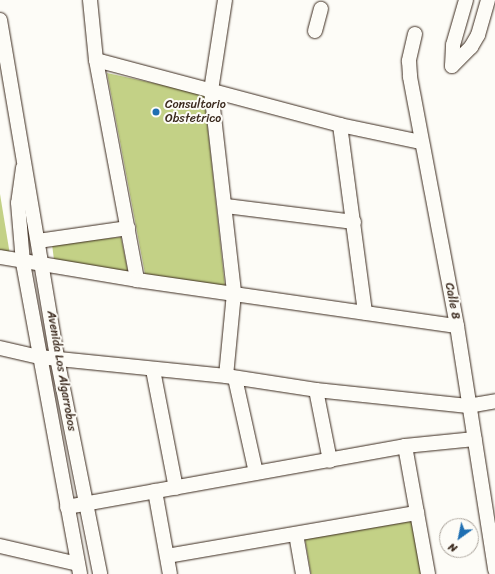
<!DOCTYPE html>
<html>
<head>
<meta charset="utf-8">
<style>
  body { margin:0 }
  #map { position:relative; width:495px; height:574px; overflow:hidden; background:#fdfcf7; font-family:Sriracha,sans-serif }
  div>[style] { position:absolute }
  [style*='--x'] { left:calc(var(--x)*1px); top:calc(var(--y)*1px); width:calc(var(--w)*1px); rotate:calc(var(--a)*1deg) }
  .green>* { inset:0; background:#c3d186 }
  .roads { filter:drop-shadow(0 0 1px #3b2a1e) drop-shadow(0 0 1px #3b2a1e) }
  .minor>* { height:14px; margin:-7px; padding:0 7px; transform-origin:7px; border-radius:7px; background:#fdfcf7 }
  .dots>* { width:11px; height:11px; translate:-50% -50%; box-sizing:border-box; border:2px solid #fdfcf7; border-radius:50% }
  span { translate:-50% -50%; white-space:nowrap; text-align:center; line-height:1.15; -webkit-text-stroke:4px #fdfcf7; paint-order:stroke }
  .poi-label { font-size:12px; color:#3b2a1e }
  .left { translate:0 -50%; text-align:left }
  .street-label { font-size:12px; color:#3b2a1e }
  .north { position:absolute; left:439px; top:518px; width:40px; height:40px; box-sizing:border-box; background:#fdfcf7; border:1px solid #afa8a0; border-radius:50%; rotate:213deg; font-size:11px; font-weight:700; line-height:16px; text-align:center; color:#3b2a1e }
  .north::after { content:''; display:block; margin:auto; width:14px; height:18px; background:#1f6fb2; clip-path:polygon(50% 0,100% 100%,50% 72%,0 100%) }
</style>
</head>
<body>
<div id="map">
  <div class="green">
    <i style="clip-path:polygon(107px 73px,204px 94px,225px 286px,145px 274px)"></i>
    <i style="clip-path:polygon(0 194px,10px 255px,0 253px)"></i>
    <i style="clip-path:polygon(121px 237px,128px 272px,54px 260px,52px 244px)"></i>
    <i style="clip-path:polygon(412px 521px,421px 574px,311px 574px,305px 539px)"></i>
  </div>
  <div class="roads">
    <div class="minor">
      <i style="--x:90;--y:0;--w:60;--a:84.3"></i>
      <i style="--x:96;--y:60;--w:224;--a:79.4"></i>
      <i style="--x:225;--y:0;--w:91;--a:98.8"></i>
      <i style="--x:211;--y:90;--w:204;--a:83.5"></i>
      <i style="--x:234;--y:293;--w:83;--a:95.5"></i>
      <i style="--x:0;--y:20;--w:343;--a:80.4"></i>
      <i style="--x:57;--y:358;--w:220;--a:78.7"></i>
      <i style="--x:315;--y:31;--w:23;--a:-75"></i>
      <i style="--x:415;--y:34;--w:28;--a:103"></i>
      <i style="--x:409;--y:61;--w:16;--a:86"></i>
      <i style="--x:410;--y:77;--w:253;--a:79.3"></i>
      <i style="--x:457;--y:326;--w:247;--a:81.1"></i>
      <i style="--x:96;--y:60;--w:253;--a:14.9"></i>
      <i style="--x:340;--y:125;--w:83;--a:11.9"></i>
      <i style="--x:452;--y:66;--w:27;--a:-45"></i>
      <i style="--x:471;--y:47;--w:14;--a:-60"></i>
      <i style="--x:478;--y:35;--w:36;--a:-74"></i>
      <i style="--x:452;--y:66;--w:21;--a:-87"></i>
      <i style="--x:453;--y:45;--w:47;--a:-73.9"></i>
      <i style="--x:340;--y:125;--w:189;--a:82.4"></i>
      <i style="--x:23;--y:168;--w:35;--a:98"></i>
      <i style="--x:18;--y:203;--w:60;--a:85.2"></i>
      <i style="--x:23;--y:263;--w:316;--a:79.6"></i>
      <i style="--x:226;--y:206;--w:129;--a:7.1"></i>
      <i style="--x:38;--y:241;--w:91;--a:-8.2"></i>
      <i style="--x:0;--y:257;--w:139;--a:9.5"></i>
      <i style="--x:137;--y:280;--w:323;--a:8.2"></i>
      <i style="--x:0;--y:348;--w:40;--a:13"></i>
      <i style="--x:39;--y:357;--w:188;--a:5.8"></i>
      <i style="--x:226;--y:376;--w:91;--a:8.8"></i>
      <i style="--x:316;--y:390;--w:153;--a:6"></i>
      <i style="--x:468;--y:406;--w:27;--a:-10"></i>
      <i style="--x:153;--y:370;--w:120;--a:79"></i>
      <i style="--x:235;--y:378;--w:97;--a:77.5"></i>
      <i style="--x:316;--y:390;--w:72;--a:78.8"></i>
      <i style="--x:405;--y:446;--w:130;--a:79.8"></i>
      <i style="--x:155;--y:491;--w:84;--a:79.8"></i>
      <i style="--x:67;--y:507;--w:343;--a:-10.2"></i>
      <i style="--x:405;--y:446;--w:70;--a:-5.7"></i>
      <i style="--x:296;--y:534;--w:41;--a:80.1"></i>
      <i style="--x:0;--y:546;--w:80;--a:13"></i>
      <i style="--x:167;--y:556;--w:254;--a:-9.8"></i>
    </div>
  </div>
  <div class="dots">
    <i style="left:156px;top:112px;background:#1f6fb2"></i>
  </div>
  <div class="poi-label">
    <span class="left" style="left:165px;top:112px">Consultorio<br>Obstetrico</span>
  </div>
  <div class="street-label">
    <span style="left:452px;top:301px;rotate:79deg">Calle 8</span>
    <span style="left:61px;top:371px;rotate:80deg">Avenida Los Algarrobos</span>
  </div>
  <div class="north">N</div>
</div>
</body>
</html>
